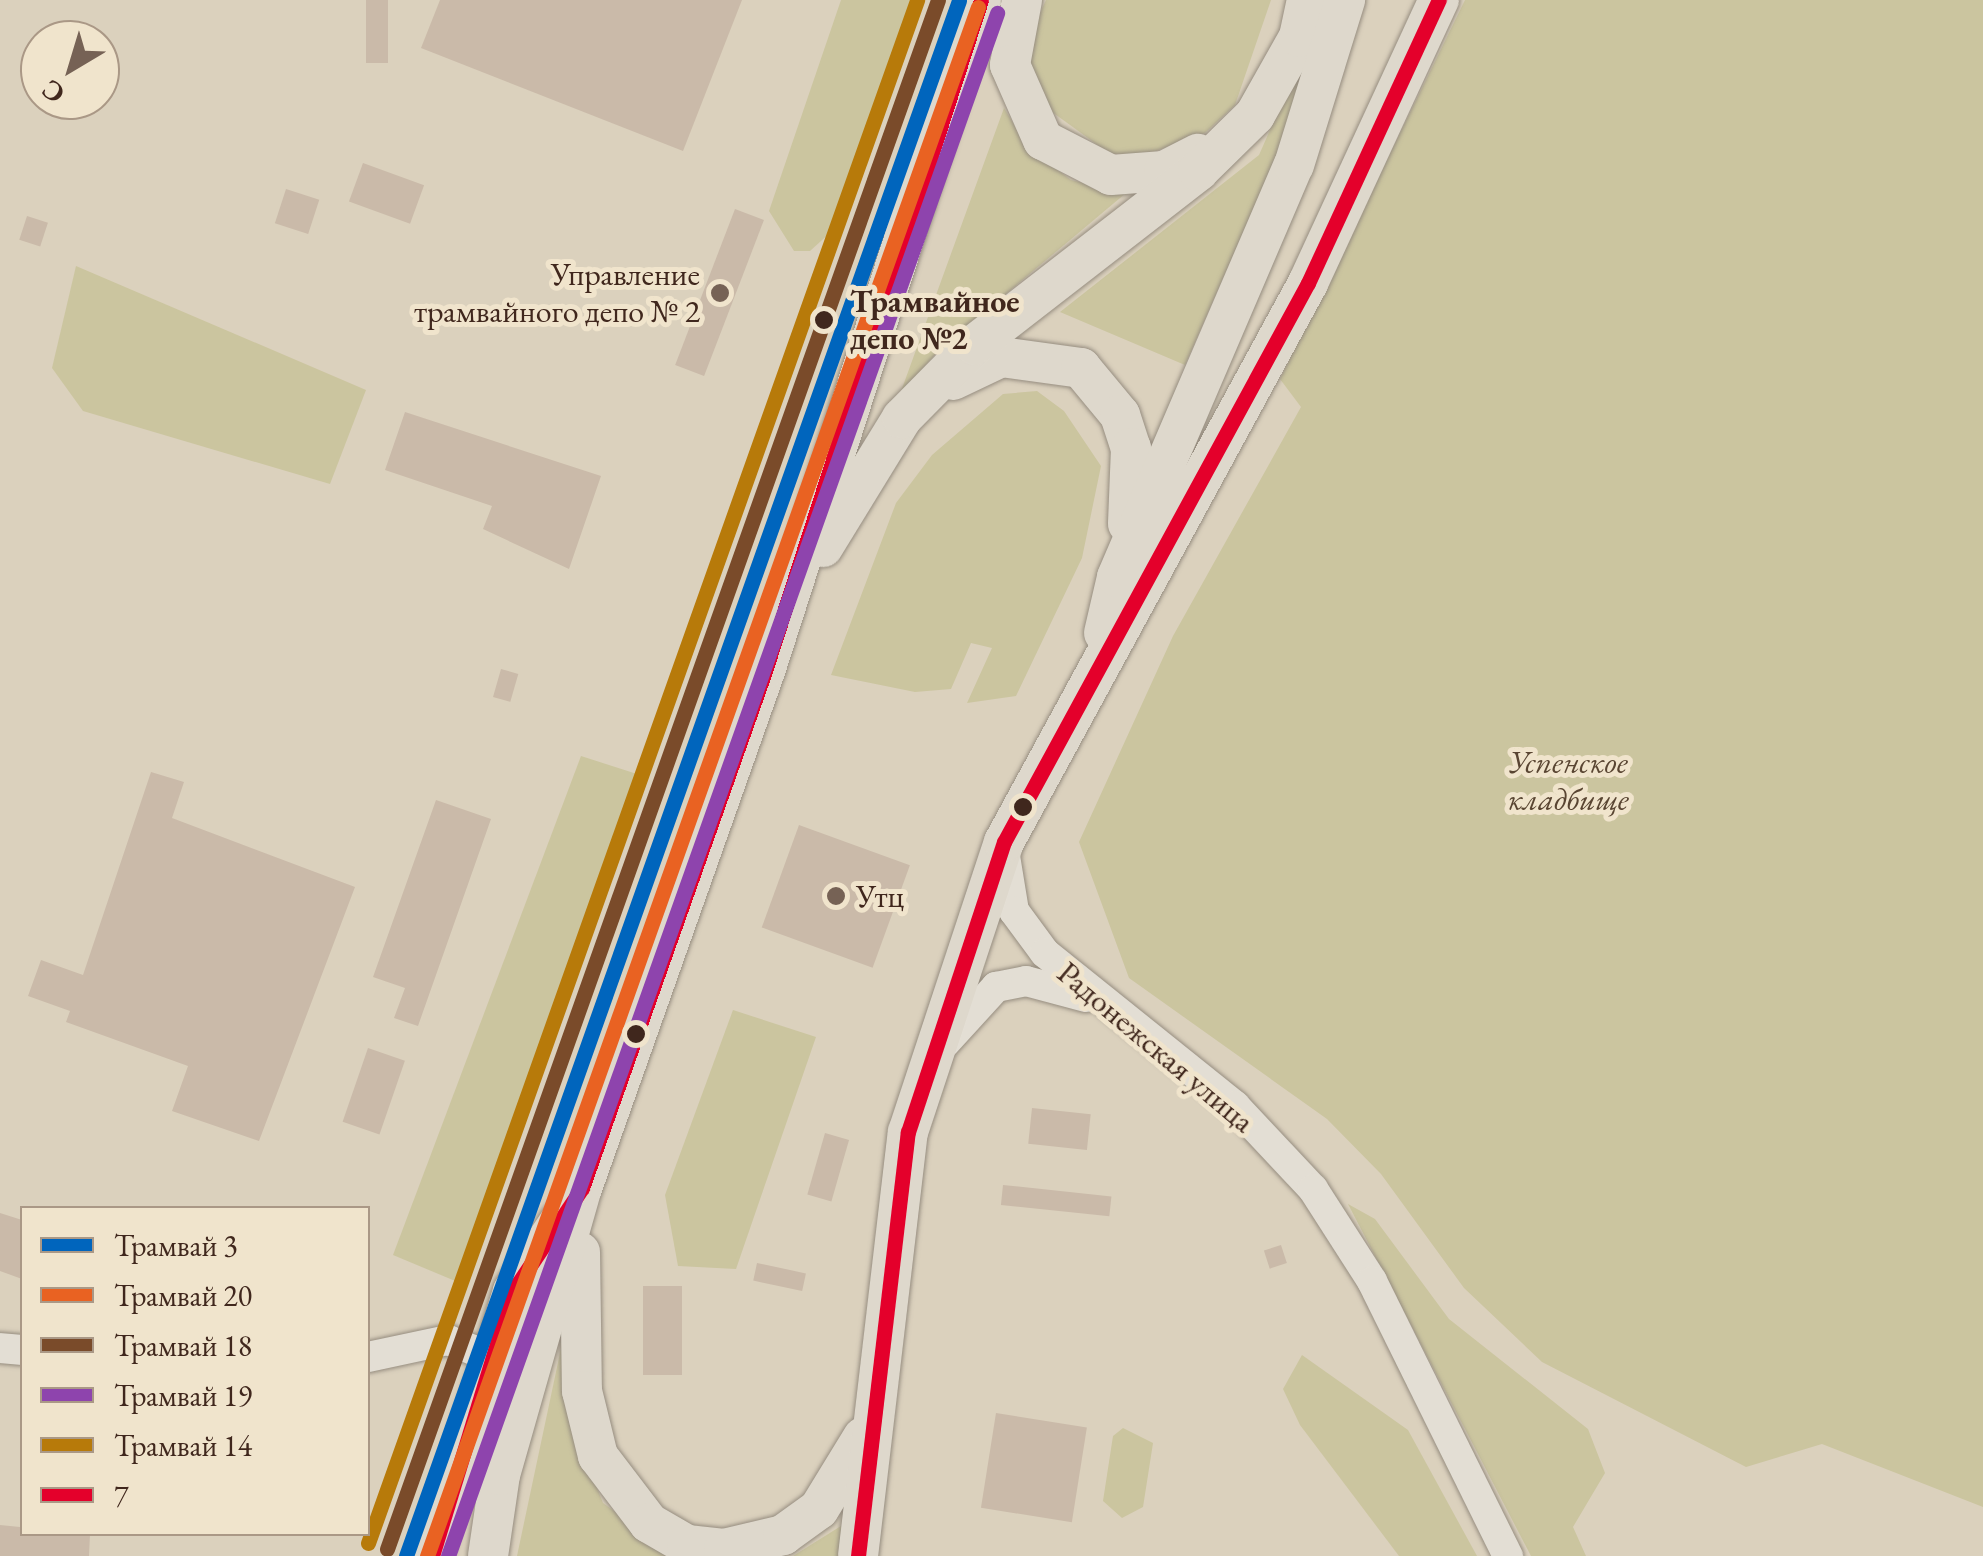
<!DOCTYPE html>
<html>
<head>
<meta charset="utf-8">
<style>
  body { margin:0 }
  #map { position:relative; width:1983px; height:1556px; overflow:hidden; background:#dbd1bd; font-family:"EB Garamond",serif }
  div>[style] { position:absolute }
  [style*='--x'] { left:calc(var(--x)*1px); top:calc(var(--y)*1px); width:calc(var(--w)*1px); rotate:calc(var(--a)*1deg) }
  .green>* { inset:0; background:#cbc59f }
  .building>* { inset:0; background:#cabaa9; transform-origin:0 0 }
  .roads { filter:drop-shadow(0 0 2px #968d80) drop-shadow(0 0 2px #968d80) }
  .minor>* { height:30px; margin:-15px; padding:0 15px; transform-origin:15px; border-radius:15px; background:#e3ded4 }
  .major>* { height:40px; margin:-20px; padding:0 20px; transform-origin:20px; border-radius:20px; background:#ded8cc }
  .bus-1>* { height:15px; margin:-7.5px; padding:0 7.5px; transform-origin:7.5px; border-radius:7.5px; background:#e4002b }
  .tram-1>* { height:15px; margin:-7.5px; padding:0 7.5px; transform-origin:7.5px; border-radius:7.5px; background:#0065bd }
  .tram-2>* { height:15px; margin:-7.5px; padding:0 7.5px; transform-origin:7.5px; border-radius:7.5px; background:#e96222 }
  .tram-3>* { height:15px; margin:-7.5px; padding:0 7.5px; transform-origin:7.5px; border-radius:7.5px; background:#7a4b2a }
  .tram-4>* { height:15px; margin:-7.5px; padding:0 7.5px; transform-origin:7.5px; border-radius:7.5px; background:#8e44ad }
  .tram-5>* { height:15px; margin:-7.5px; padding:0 7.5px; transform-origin:7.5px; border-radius:7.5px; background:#b77a0a }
  .dots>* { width:28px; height:28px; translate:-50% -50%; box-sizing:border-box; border:5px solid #f0e4cc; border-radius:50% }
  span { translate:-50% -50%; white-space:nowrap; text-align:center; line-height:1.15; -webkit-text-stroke:10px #f0e4cc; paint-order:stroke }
  .poi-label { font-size:32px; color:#40271d }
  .right { translate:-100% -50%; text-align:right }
  .left { translate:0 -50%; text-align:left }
  .stop-label { font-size:32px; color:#40271d; font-weight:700 }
  .park-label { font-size:32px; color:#594532; font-style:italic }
  .street-label { font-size:32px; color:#40271d }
  .legend { position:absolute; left:20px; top:1206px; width:350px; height:330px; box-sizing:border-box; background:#f0e4cc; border:2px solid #aa9886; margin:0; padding:12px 18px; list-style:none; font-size:30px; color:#40271d }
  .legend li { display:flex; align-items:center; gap:20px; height:50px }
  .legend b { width:50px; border:2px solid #aa9886 }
  .north { position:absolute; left:20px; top:20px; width:100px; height:100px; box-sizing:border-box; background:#f0e4cc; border:2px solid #aa9886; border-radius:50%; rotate:218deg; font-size:28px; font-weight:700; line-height:40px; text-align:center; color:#40271d }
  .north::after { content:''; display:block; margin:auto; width:35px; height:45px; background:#766255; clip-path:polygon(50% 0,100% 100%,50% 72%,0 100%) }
</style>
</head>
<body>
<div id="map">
  <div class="green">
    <i style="clip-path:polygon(841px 0,918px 0,832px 231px,810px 251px,794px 251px,769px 211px)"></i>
    <i style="clip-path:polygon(1046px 0,1271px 0,1235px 105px,1205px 133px,1145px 155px,1110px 154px,1048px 109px,1030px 74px,1028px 39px)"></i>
    <i style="clip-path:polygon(1465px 0,1983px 0,1983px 1507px,1822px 1444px,1746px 1467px,1542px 1362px,1464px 1288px,1381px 1174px,1327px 1119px,1129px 978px,1079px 842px,1173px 636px,1301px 407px,1280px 379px)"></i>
    <i style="clip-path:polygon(1309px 42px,1302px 98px,1185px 365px,1060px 312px,1259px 155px)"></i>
    <i style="clip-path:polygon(1004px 108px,1028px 148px,1071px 180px,1126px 193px,939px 350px,900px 394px)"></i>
    <i style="clip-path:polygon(76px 266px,366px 390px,330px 484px,83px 411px,52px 368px)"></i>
    <i style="clip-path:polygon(1037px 391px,1064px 411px,1101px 466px,1082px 558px,1016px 696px,967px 703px,992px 648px,971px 643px,951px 689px,915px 692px,831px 675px,896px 503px,932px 455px,1003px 394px)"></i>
    <i style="clip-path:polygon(581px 756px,637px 774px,460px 1283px,393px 1255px)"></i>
    <i style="clip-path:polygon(733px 1010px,816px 1037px,736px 1269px,678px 1266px,665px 1195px)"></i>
    <i style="clip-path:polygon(1348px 1204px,1375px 1219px,1449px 1319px,1588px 1429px,1605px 1473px,1573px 1527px,1586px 1556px,1531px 1556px)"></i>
    <i style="clip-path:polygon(567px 1320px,573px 1428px,603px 1503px,675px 1556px,517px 1556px)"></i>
    <i style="clip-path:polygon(1302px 1355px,1408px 1430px,1477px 1556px,1399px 1556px,1300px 1425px,1283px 1389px)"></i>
    <i style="clip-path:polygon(1123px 1428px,1153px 1443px,1143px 1507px,1122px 1518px,1103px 1501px,1113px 1436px)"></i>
    <i style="clip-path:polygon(849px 1521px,841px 1556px,793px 1556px)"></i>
  </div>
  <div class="building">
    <i style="left:366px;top:0;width:22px;height:63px"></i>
    <i style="clip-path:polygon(440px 0,742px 0,683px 151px,421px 48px)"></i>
    <i style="left:363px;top:163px;width:65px;height:41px;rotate:20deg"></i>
    <i style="left:286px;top:189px;width:35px;height:36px;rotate:18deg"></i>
    <i style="left:735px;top:209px;width:31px;height:167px;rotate:21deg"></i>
    <i style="left:27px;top:216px;width:22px;height:25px;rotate:18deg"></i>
    <i style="clip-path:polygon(405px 412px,601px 476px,569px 569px,483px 529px,492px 506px,385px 470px)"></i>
    <i style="left:501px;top:669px;width:18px;height:29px;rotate:16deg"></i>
    <i style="clip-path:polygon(151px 772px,184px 782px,172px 818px,355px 887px,259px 1141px,172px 1111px,188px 1066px,66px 1022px,70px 1011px,28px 996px,41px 960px,83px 975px)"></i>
    <i style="clip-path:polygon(436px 800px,491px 819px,418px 1026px,394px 1018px,405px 988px,373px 977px)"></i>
    <i style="left:799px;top:825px;width:118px;height:109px;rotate:20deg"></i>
    <i style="left:368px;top:1048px;width:39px;height:78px;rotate:19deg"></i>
    <i style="left:1032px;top:1108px;width:59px;height:36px;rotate:6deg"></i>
    <i style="left:825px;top:1133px;width:25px;height:64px;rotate:16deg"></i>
    <i style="left:1003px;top:1185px;width:109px;height:20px;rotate:6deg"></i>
    <i style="clip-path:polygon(0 1213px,22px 1220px,22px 1279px,0 1271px)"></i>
    <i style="left:1281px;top:1245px;width:19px;height:18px;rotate:72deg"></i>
    <i style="left:757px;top:1263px;width:50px;height:18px;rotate:12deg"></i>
    <i style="left:643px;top:1286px;width:39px;height:89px"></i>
    <i style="left:996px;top:1413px;width:92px;height:96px;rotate:9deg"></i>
    <i style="clip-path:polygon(0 1525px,90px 1534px,89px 1556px,0 1556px)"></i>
  </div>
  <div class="roads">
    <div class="minor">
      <i style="--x:1004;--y:850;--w:62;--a:80.7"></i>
      <i style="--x:1014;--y:911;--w:52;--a:53.6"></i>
      <i style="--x:1045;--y:953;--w:244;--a:38.8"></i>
      <i style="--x:1235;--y:1106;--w:114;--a:46.8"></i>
      <i style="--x:1313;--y:1189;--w:109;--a:57.3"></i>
      <i style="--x:1372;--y:1281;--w:307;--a:63.7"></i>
      <i style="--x:945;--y:1043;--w:76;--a:-47.7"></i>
      <i style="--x:996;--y:987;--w:31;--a:-11"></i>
      <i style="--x:1026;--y:981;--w:62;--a:14.9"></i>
      <i style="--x:0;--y:1348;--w:22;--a:5"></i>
      <i style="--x:368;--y:1357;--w:82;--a:-12"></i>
      <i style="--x:448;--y:1340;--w:46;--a:21.6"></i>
    </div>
    <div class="major">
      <i style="--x:1022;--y:0;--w:66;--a:100.5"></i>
      <i style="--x:1010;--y:65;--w:82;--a:66.3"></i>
      <i style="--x:1043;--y:140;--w:76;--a:27.2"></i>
      <i style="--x:1111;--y:175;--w:53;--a:-4.3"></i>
      <i style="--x:1164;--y:171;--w:38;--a:-27"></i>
      <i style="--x:953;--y:380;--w:53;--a:-25.6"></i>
      <i style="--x:1001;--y:357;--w:81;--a:7.8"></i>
      <i style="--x:1081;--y:368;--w:61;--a:50.3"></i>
      <i style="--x:1120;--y:415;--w:35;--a:72"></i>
      <i style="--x:1131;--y:448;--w:76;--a:92.3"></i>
      <i style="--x:823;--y:547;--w:151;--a:-58.5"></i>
      <i style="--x:902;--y:418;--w:103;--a:-45.4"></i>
      <i style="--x:974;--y:345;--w:284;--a:-37.8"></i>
      <i style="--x:1198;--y:171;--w:80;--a:-44.5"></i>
      <i style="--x:1255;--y:115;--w:90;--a:-60.6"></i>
      <i style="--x:1299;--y:37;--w:38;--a:-78"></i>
      <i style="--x:1104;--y:633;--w:57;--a:-76.9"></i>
      <i style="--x:1117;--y:577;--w:448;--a:-66.8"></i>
      <i style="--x:1294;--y:165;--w:173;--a:-72.8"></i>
      <i style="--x:580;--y:1252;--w:139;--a:89.2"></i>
      <i style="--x:582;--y:1391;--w:67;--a:76.2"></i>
      <i style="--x:598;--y:1456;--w:84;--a:52.7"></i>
      <i style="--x:649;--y:1523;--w:44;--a:30.1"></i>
      <i style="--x:687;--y:1545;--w:37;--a:6"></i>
      <i style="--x:724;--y:1549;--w:61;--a:-13.3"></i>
      <i style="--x:783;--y:1535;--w:44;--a:-35.8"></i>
      <i style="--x:819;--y:1509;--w:84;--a:-58.6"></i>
      <i style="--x:432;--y:1556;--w:277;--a:-73"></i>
      <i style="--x:513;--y:1291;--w:84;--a:-56.1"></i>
      <i style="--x:488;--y:1556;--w:82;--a:-81.6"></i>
      <i style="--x:500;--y:1475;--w:298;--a:-74.1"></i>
      <i style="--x:582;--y:1188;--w:552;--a:-70.51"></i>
      <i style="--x:766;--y:668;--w:702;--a:-72.16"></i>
      <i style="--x:858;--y:1556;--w:427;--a:-83.3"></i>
      <i style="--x:908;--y:1132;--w:305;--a:-71.7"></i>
      <i style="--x:1004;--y:842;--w:636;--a:-61.46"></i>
      <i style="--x:1308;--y:283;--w:312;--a:-65.2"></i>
    </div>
  </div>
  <div class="bus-1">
    <i style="--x:432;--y:1556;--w:277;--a:-73"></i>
    <i style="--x:513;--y:1291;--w:124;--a:-56.2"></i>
    <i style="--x:582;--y:1188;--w:545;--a:-70.5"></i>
    <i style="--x:764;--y:674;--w:708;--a:-72.15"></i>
    <i style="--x:858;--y:1556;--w:427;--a:-83.3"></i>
    <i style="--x:908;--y:1132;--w:305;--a:-71.7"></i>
    <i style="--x:1004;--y:842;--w:636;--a:-61.46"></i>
    <i style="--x:1308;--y:283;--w:312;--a:-65.2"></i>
  </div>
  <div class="tram-1">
    <i style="--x:406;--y:1556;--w:1651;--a:-70.43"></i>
  </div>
  <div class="tram-2">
    <i style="--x:427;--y:1556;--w:1644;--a:-70.42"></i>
  </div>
  <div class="tram-3">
    <i style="--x:387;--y:1549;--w:1644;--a:-70.42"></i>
  </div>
  <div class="tram-4">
    <i style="--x:448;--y:1556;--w:1638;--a:-70.41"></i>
  </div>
  <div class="tram-5">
    <i style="--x:368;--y:1543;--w:1638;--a:-70.41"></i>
  </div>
  <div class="dots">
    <i style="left:720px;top:293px;background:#766255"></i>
    <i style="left:824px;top:320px;background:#40271d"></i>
    <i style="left:1023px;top:807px;background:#40271d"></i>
    <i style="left:836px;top:896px;background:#766255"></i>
    <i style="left:636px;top:1034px;background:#40271d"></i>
  </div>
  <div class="poi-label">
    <span class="right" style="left:700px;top:293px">Управление<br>трамвайного депо № 2</span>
    <span class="left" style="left:856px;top:896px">Утц</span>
  </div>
  <div class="stop-label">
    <span class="left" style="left:850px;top:320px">Трамвайное<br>депо №2</span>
  </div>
  <div class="park-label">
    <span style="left:1568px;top:781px">Успенское<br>кладбище</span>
  </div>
  <div class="street-label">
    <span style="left:1156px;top:1047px;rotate:40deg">Радонежская улица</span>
  </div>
  <ul class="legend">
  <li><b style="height:12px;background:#0065bd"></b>Трамвай 3</li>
  <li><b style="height:12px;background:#e96222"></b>Трамвай 20</li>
  <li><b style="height:12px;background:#7a4b2a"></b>Трамвай 18</li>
  <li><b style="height:12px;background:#8e44ad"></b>Трамвай 19</li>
  <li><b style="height:12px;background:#b77a0a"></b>Трамвай 14</li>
  <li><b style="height:12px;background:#e4002b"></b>7</li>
  </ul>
  <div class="north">С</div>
</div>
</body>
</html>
